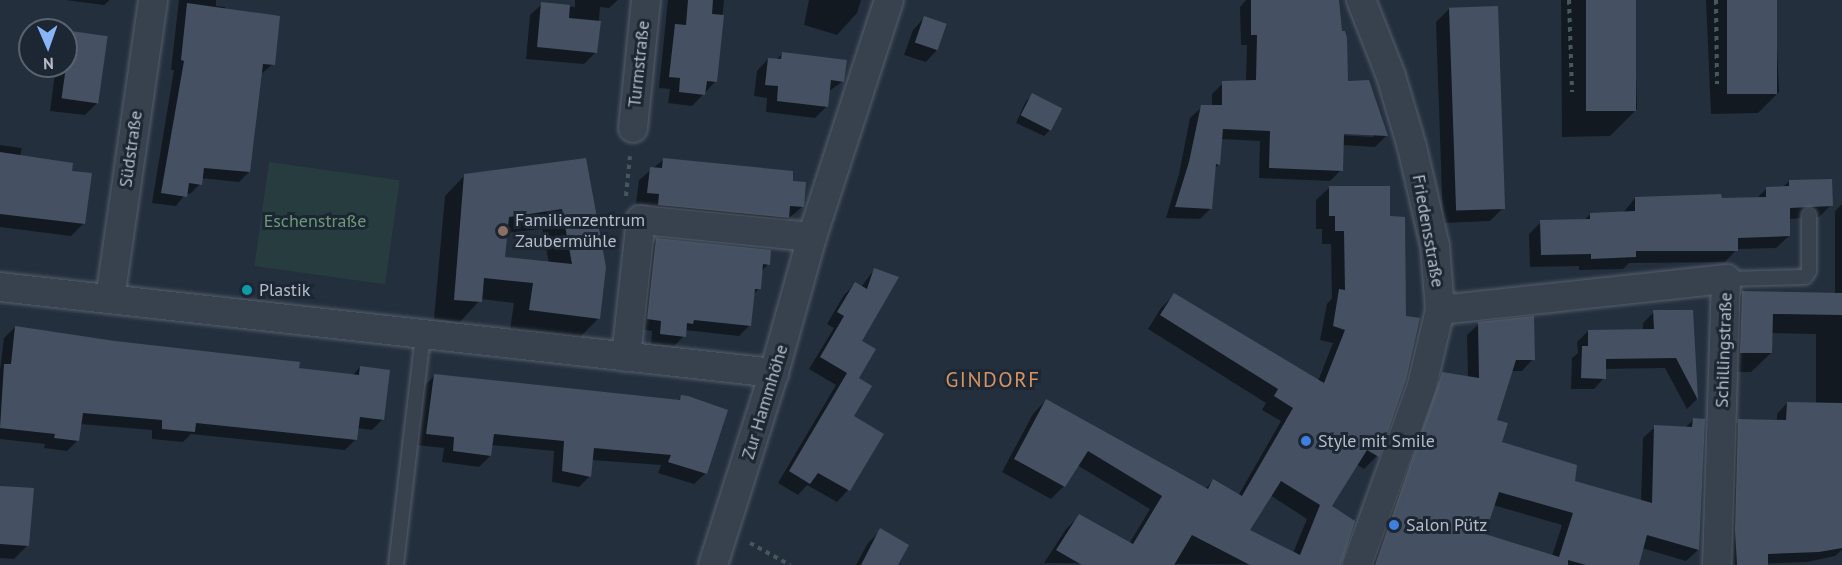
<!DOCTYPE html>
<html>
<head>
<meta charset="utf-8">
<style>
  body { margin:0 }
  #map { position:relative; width:1842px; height:565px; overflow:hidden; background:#242f3e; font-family:"PT Sans",sans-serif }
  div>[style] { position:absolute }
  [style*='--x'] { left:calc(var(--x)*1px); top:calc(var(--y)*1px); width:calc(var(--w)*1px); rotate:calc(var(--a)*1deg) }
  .green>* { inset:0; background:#263c3f; transform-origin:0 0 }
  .shadow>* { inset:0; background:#0007 }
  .building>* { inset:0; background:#455162; transform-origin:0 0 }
  .path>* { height:4px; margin-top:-2px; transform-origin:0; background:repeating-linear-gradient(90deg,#44595c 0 4.5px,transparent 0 9px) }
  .roads { filter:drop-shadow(0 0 2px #565f6c) drop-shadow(0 0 2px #565f6c) }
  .lane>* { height:14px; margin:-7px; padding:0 7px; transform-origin:7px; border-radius:7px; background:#38414e }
  .street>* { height:28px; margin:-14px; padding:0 14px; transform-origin:14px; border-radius:14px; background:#38414e }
  .dots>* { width:16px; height:16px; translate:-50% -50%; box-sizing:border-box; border:3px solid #1d2633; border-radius:50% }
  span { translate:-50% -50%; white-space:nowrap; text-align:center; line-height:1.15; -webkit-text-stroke:6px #1d2633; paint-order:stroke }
  .street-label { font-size:18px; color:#b4bcc9 }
  .park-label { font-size:18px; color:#6b9a76 }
  .poi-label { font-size:18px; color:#b4bcc9 }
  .left { translate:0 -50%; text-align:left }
  .quarter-label { font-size:21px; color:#d59563; letter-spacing:1.5px }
  .north { position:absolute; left:18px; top:18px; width:60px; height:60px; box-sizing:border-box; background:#1d2633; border:2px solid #59626f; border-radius:50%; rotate:178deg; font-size:16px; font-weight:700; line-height:24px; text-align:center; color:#b4bcc9 }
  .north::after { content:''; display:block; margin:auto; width:21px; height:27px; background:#8ab4f8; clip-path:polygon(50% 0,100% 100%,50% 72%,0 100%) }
</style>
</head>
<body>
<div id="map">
  <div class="green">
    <i style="left:269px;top:162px;width:132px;height:105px;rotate:8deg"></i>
  </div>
  <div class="shadow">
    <i style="clip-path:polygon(65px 0,110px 0,104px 5px)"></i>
    <i style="clip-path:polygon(179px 0,216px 0,216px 6px,225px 7px,224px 12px,273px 64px,261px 74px,249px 172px,239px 182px,201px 178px,200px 184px,190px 194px,186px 193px,176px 206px,152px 203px,174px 70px,171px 70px)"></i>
    <i style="clip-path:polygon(575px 0,618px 0,609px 8px,600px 7px,596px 52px,584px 64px,526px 59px,530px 15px,542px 4px,575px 7px)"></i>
    <i style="clip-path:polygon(668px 0,724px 0,716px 81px,692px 106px,668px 103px,670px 89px,659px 88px)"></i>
    <i style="clip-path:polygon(809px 0,861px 0,857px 13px,837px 35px,804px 25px)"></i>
    <i style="clip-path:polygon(evenodd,1246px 0,1333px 0,1347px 83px,1368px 82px,1386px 136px,1375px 147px,1342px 145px,1341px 170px,1330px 181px,1259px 178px,1260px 141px,1221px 139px,1219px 164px,1214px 169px,1211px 208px,1200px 219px,1166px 218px,1179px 174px,1190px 118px,1202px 107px,1212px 107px,1212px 94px,1223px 83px,1246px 82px,1247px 45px,1241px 45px,1240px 7px,1246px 0,1337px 132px,1373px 134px,1373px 137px,1337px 135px,1337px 132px)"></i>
    <i style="clip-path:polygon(1561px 0,1634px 0,1637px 109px,1610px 136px,1562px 137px)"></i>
    <i style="clip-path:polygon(1706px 0,1775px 0,1779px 92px,1758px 113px,1711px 114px)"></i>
    <i style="clip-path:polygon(1449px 9px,1503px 208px,1490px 221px,1443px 223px,1436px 22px)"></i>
    <i style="clip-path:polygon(924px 18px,937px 50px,926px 62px,904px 55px,913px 30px)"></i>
    <i style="clip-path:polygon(72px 32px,98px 102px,85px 115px,50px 111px,56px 66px,66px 66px,66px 38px)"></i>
    <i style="clip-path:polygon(782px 54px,843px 81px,828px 92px,827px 106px,815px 118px,766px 112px,767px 98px,754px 96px,757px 71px,768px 59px,776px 60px)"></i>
    <i style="clip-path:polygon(1032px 95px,1050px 130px,1044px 136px,1016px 123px,1026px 101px)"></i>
    <i style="clip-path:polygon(0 145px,22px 148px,20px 156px,84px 223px,71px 236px,0 227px)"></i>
    <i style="clip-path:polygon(evenodd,585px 160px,599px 318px,579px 338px,510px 330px,514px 303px,481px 299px,460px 322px,434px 319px,445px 196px,465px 175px,585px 160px,542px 229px,549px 263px,504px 259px,506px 233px,542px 229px)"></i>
    <i style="clip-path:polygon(663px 160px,791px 182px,802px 207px,776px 229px,648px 216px,649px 205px,636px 204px,639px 180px)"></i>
    <i style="clip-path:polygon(1789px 181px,1831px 205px,1819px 217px,1788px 219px,1789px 236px,1776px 248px,1737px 249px,1725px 262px,1629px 263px,1623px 269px,1579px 270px,1579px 266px,1530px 267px,1529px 234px,1541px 222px,1584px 221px,1590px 214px,1623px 213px,1635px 198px,1756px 199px,1767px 188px,1782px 188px)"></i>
    <i style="clip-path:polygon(evenodd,1330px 187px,1389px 187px,1377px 456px,1364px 469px,1356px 464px,1330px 506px,1330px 565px,1044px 563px,1066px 529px,1079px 516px,1129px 544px,1150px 509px,1077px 465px,1064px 486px,1051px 499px,1002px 472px,1033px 414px,1046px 400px,1205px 489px,1213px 481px,1238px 496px,1281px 421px,1262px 410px,1266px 403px,1148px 329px,1161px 308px,1174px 295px,1318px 381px,1333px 343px,1320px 340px,1327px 304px,1332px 298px,1331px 244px,1322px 244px,1322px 229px,1316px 229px,1316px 200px,1330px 187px,1270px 495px,1307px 519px,1293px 553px,1248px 531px,1270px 495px)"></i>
    <i style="clip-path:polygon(1842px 204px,1842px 550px,1835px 556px,1807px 562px,1726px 565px,1728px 431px,1739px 421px,1777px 422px,1777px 414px,1787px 403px,1816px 404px,1816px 334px,1771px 333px,1771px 353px,1751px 372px,1721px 372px,1723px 312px,1743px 293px,1835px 294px,1835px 211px)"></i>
    <i style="clip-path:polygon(656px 240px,768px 264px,761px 272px,759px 288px,753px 295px,749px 326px,739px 336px,685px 330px,684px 336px,674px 346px,651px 344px,652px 331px,637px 329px,646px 250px)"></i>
    <i style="clip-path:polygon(874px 270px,860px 342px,852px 416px,882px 434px,848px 490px,837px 502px,807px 485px,798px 495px,778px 483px,836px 385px,809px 369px,834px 328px,827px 324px,844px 295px,855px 284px,861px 287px)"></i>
    <i style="clip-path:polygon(1692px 311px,1697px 399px,1687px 409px,1665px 368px,1604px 369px,1604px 378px,1594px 389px,1571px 389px,1572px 358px,1578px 353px,1577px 342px,1588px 331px,1643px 330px,1643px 323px,1654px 312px)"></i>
    <i style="clip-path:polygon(evenodd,1479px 324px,1533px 359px,1522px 371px,1511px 371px,1496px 421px,1500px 443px,1573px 482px,1641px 502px,1643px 438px,1655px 427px,1684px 429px,1693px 420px,1704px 420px,1698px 550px,1686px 561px,1642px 548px,1637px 565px,1369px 565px,1431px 385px,1443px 373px,1468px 378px,1467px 335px,1479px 324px,1493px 505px,1562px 525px,1552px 556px,1483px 535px,1493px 505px)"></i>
    <i style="clip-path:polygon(15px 327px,352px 376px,360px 367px,383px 419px,372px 430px,357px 428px,356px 439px,345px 450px,191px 434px,183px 442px,152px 439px,152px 430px,80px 424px,78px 440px,67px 451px,44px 448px,45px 444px,0 439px,0 370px,4px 338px)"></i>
    <i style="clip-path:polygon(434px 376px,678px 401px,682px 397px,706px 473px,694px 484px,658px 473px,661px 465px,592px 460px,590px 476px,579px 487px,552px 482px,554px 451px,491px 445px,490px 456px,479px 467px,442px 462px,444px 448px,416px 445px,423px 387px)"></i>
    <i style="clip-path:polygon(0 487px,27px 546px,14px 559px,0 558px)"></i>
    <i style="clip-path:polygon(881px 530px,896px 565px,856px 565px,868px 543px)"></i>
  </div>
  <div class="building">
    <i style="clip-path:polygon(688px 0,713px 0,712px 14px,724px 15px,717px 82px,707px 81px,705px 95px,679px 92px,680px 78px,669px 77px,675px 24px,686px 25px)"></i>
    <i style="clip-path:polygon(1251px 0,1339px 0,1342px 31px,1345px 31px,1347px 38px,1348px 81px,1369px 80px,1388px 136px,1344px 134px,1343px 171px,1269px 168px,1270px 131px,1223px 129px,1220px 165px,1216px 164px,1212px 209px,1175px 207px,1189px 162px,1201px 105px,1222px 105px,1222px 81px,1256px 80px,1257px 35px,1251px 35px)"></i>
    <i style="left:1586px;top:0;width:50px;height:111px"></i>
    <i style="left:1727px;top:0;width:50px;height:94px"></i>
    <i style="clip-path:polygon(541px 2px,570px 5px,569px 18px,601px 21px,597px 53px,537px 47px)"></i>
    <i style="clip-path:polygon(187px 3px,280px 16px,275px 65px,263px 64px,250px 172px,204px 168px,202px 185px,189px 183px,187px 197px,161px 193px,184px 61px,181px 60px)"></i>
    <i style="left:1498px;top:6px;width:203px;height:49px;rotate:88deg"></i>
    <i style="left:924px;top:16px;width:24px;height:28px;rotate:19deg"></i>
    <i style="left:71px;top:31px;width:37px;height:68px;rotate:8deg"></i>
    <i style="clip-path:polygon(782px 52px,847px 60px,844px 82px,831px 80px,828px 107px,777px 101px,778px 86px,765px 85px,768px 58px,781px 59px)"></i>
    <i style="left:1032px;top:93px;width:34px;height:25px;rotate:27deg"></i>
    <i style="clip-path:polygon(0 152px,73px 163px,72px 171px,92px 173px,85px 224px,0 214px)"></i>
    <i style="clip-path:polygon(evenodd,586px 158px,606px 267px,600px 319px,529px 310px,533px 283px,484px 278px,482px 302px,454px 300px,464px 174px,586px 158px,562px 209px,572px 264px,505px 257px,509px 217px,562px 209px)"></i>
    <i style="clip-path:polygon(663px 158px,793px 171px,793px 181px,806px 182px,804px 207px,790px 206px,789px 218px,658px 205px,659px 194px,647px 193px,650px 167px,662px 168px)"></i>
    <i style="clip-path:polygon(1832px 179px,1833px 206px,1790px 208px,1790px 236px,1738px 238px,1738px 251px,1636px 251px,1636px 257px,1591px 259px,1591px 254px,1541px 255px,1540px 220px,1590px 219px,1590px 213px,1635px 211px,1635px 197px,1721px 194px,1722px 198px,1766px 197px,1766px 187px,1789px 186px,1789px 180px)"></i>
    <i style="clip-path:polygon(evenodd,1329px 186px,1390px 186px,1390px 216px,1405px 217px,1406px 316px,1420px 318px,1406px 380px,1379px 457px,1367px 450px,1332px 506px,1355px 521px,1341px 565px,1250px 565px,1192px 535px,1174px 565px,1082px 565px,1056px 550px,1079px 514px,1133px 544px,1162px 496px,1088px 451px,1065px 487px,1014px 459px,1046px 399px,1208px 489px,1213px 479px,1242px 496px,1293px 408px,1274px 396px,1278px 389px,1160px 315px,1174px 293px,1324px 383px,1345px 330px,1333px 326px,1339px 289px,1345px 290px,1344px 231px,1335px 231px,1335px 216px,1329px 216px,1329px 186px,1281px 481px,1320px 505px,1300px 555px,1250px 530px,1281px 481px)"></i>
    <i style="clip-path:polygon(656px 238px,771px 250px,770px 265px,763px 264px,761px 289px,755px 289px,751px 326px,694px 320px,693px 324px,687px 323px,686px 337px,660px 334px,661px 321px,647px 319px)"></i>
    <i style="clip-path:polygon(874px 268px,899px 277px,862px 341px,876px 349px,859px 378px,872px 386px,854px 416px,884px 434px,850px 491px,818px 473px,810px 484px,789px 471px,847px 373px,820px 357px,844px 316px,837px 312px,855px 282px,867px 289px)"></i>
    <i style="clip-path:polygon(1742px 291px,1842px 293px,1842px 315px,1773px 314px,1772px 353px,1740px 353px)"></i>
    <i style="clip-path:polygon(1653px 310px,1693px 310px,1698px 400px,1676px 358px,1606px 359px,1606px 379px,1581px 378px,1582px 346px,1588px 346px,1588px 330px,1654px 329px)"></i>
    <i style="clip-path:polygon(evenodd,1534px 316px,1535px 360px,1516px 360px,1497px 420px,1508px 423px,1502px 442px,1577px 465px,1575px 481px,1652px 503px,1654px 425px,1692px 427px,1693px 418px,1705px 419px,1699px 550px,1647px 535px,1639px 565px,1586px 565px,1568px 560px,1568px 565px,1375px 565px,1442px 372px,1479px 378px,1478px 322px,1534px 316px,1499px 492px,1573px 513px,1559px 557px,1485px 534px,1499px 492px)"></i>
    <i style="clip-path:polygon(15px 326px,115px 341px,300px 362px,299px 368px,359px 375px,360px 366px,390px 370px,384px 420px,360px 417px,357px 440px,196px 423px,195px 432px,162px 429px,162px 420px,83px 413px,79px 441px,54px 438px,55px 434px,0 428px,4px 364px,11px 364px)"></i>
    <i style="clip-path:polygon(434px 374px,680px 400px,681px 395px,688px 396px,728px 410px,707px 474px,668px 462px,671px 455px,594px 448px,591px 477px,562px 471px,564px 441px,494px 434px,491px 456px,453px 451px,454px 437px,426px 434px)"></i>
    <i style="clip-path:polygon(1787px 402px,1842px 403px,1842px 548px,1819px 552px,1768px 554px,1768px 565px,1737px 565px,1735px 530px,1738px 419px,1786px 420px)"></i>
    <i style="clip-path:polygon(0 486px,34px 488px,29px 546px,0 544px)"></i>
    <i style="clip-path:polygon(880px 528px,909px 545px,898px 565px,861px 565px)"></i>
  </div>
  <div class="path">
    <i style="--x:1569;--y:0;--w:92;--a:88.1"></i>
    <i style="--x:1716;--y:0;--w:84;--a:89.3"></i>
    <i style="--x:626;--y:196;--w:40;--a:-84.3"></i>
    <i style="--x:750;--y:543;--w:46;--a:28.8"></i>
  </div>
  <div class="roads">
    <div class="lane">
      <i style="--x:1726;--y:279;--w:79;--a:-1.5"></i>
      <i style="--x:1805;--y:277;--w:7;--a:-56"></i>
      <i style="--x:1809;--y:271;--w:56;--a:-90"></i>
      <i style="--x:396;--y:565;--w:232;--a:-83.3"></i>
    </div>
    <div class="street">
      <i style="--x:633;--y:128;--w:129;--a:-84.2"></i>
      <i style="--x:0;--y:287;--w:779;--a:6.34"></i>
      <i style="--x:110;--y:299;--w:302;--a:-81.8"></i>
      <i style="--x:1440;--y:310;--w:288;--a:-6.2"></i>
      <i style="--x:1726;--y:279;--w:286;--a:91.8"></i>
      <i style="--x:626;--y:357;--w:138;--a:-83.8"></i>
      <i style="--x:641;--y:220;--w:172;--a:5.7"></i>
      <i style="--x:713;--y:565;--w:201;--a:-72.4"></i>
      <i style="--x:774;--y:373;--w:141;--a:-74.4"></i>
      <i style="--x:812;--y:237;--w:249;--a:-72"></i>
      <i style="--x:1357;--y:565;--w:191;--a:-70.1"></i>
      <i style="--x:1422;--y:385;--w:77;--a:-76.5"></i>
      <i style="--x:1440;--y:310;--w:64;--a:-94.5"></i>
      <i style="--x:1435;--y:246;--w:102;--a:-103.1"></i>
      <i style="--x:1412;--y:147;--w:74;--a:-106.5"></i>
      <i style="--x:1391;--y:76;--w:82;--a:-111.5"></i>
    </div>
  </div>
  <div class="dots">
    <i style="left:503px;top:231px;background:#8d6e63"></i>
    <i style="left:247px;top:290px;background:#0f9aa8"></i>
    <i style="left:1306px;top:441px;background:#3f7fe0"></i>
    <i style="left:1394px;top:525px;background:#3f7fe0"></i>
  </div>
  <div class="street-label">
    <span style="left:639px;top:64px;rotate:-84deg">Turmstraße</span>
    <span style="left:131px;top:149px;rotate:-82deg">Südstraße</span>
    <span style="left:1428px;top:231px;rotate:80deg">Friedensstraße</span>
    <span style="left:1724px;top:350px;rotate:-88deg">Schillingstraße</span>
    <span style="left:765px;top:402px;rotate:-73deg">Zur Hammhöhe</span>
  </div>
  <div class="park-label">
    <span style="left:315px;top:221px">Eschenstraße</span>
  </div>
  <div class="poi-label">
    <span class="left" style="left:515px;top:231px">Familienzentrum<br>Zaubermühle</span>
    <span class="left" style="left:259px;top:290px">Plastik</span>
    <span class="left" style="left:1318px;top:441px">Style mit Smile</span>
    <span class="left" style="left:1406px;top:525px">Salon Pütz</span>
  </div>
  <div class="quarter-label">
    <span style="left:993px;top:380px">GINDORF</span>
  </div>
  <div class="north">N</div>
</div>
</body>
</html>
